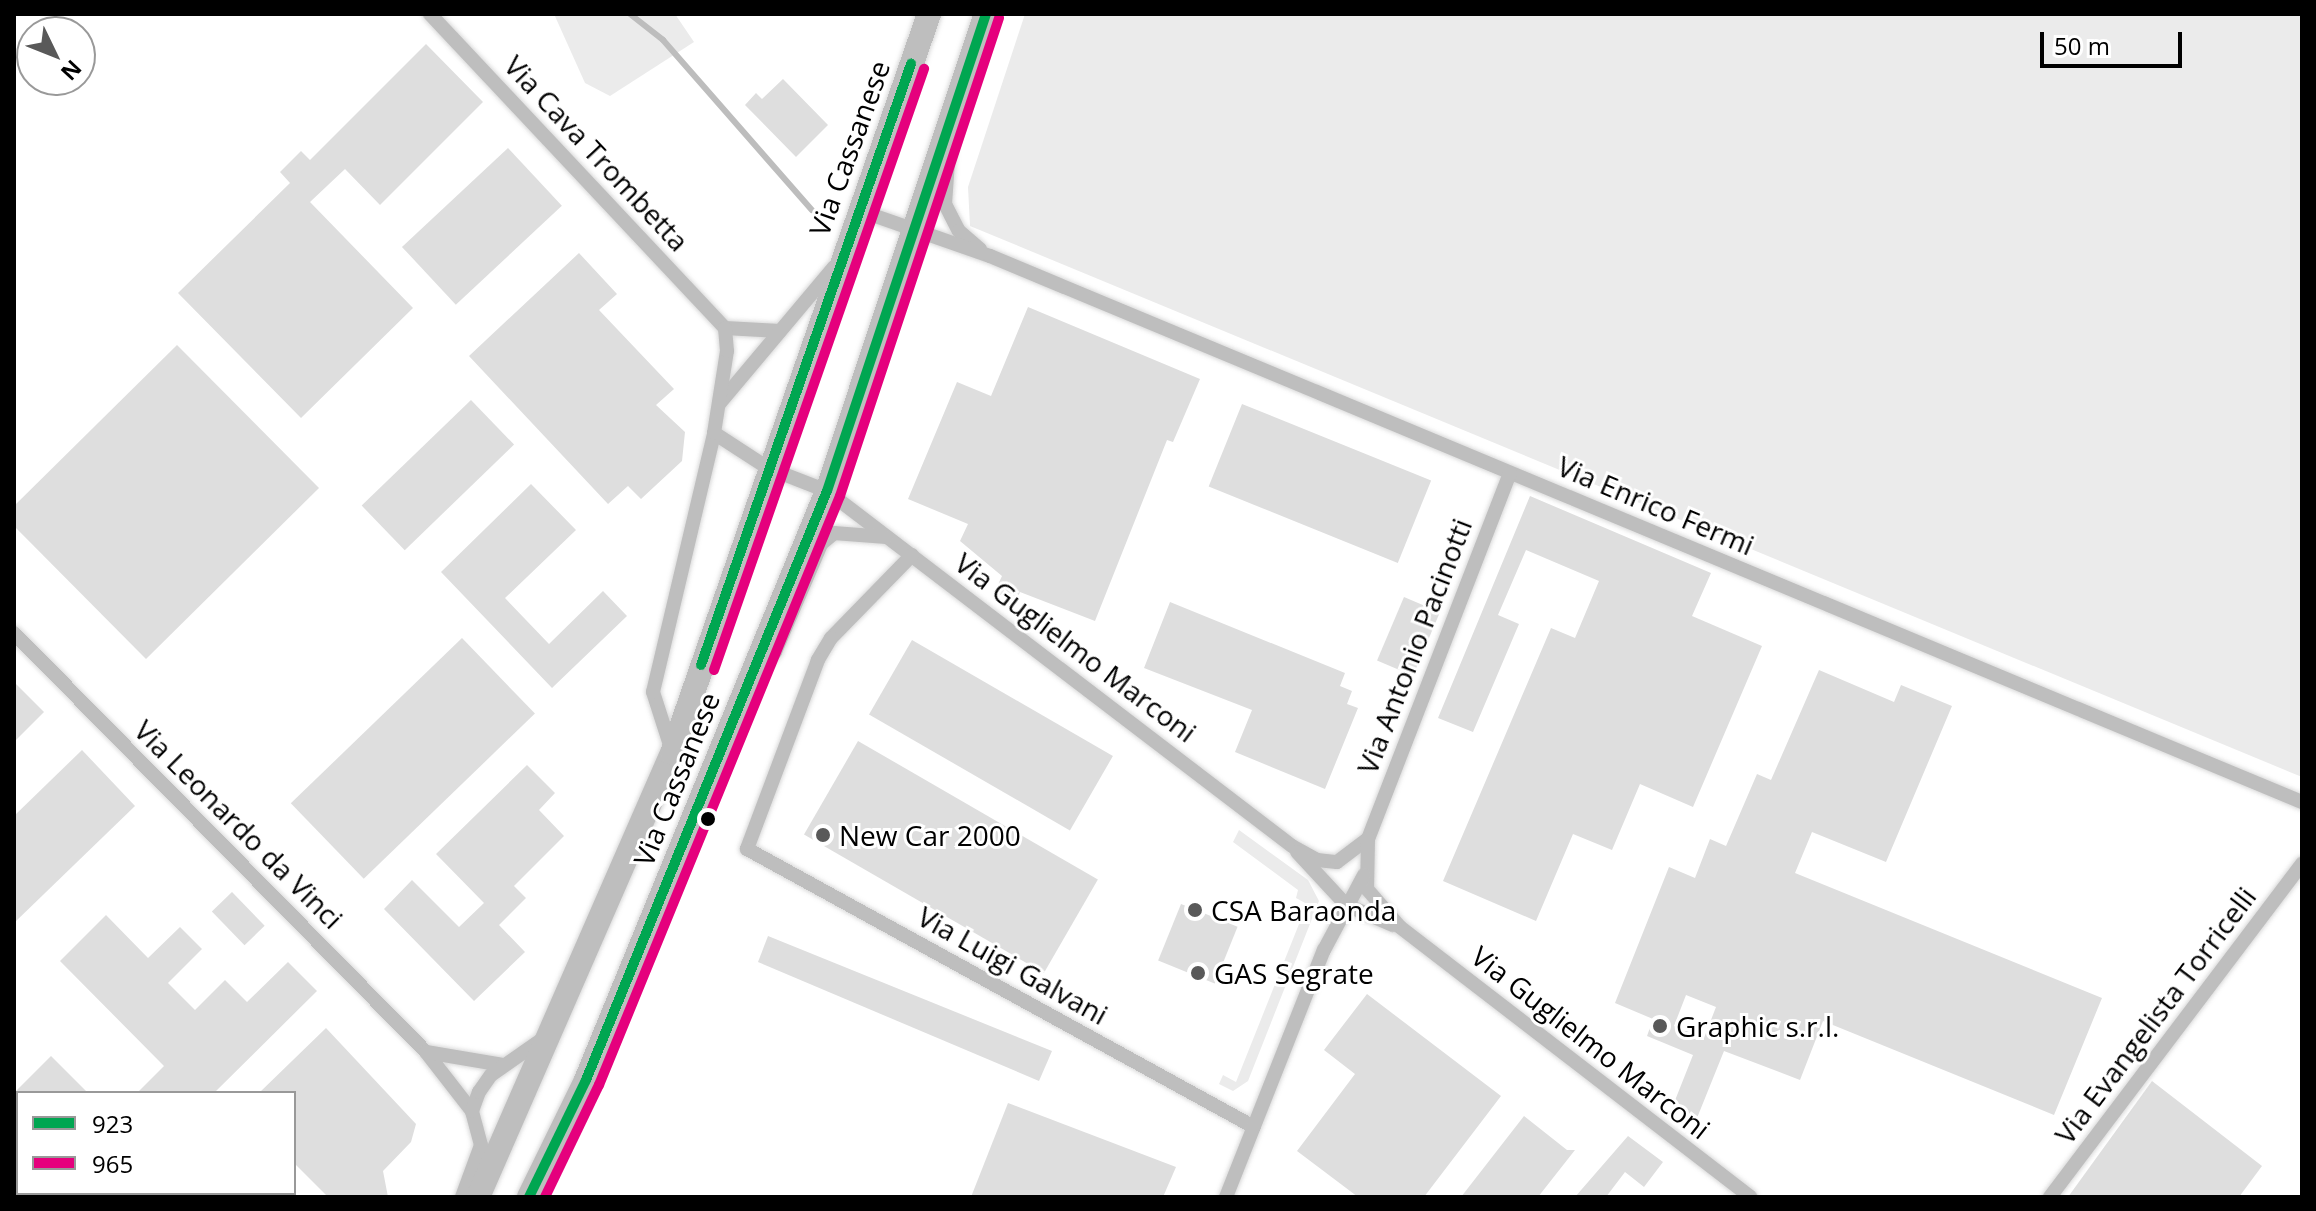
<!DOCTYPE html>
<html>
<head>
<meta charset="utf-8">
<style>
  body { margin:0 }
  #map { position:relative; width:2316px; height:1211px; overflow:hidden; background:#fff; font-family:"Open Sans",sans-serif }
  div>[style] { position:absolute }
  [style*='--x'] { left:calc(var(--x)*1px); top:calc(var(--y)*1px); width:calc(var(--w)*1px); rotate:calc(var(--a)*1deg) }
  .green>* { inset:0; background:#ebebeb }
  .stream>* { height:6px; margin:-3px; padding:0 3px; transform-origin:3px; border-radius:3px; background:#bdbdbd }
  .building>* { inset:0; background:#dedede; transform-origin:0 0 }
  .roads { filter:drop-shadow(0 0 2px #dbdbdb) drop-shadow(0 0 2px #dbdbdb) }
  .street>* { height:14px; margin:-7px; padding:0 7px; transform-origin:7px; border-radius:7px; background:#bebebe }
  .primary>* { height:24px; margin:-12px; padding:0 12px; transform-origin:12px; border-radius:12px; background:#bebebe }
  .bus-1>* { height:10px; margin:-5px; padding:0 5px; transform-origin:5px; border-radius:5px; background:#00a651 }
  .bus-2>* { height:10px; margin:-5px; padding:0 5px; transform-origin:5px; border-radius:5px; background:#e5007d }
  .dots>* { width:22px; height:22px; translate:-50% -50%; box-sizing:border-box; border:4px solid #fff; border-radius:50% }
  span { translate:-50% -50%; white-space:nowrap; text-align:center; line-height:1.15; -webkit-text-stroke:6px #fff; paint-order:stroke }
  .street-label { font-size:28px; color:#000 }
  .poi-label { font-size:28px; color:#000 }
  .left { translate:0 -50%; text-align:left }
  .frame { position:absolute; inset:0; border:16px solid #000; pointer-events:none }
  .legend { position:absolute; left:16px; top:1091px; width:280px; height:104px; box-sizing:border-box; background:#fff; border:2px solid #999; margin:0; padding:10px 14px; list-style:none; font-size:24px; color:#000 }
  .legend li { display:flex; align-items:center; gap:16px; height:40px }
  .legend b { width:40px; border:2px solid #999 }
  .north { position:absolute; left:16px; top:16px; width:80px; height:80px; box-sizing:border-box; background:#fff; border:2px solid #999; border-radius:50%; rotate:133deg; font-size:22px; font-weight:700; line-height:32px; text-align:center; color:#000 }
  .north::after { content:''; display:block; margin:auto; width:28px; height:36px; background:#595959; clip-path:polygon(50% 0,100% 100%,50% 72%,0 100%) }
  .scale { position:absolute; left:2040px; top:32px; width:142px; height:36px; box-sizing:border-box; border:4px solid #000; border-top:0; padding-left:10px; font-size:24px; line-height:28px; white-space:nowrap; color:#000; -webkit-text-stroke:6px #fff; paint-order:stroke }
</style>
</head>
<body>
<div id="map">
  <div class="green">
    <i style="clip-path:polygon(554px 14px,675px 14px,694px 42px,610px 96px,585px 83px)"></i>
    <i style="clip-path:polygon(1025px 14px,2302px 14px,2302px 777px,970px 226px,968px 187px)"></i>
    <i style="clip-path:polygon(1239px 830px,1308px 880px,1319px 901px,1248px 1081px,1233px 1091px,1219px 1084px,1223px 1075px,1236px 1082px,1307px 904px,1296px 898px,1298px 890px,1233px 842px)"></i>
  </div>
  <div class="stream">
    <i style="--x:630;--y:14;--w:42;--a:38.2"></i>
    <i style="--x:663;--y:40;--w:226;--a:48.8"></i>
  </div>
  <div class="building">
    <i style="clip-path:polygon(426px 44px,483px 102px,380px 205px,345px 169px,310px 202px,413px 308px,301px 418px,178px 293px,290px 183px,280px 172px,301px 151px,310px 160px)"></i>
    <i style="clip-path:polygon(783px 79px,828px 125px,796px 157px,745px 105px,756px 93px,762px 99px)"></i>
    <i style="left:508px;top:148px;width:79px;height:145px;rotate:47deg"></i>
    <i style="clip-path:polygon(579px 253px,617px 294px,599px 310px,674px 389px,656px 405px,685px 432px,682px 461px,641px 499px,628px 486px,608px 504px,469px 356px)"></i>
    <i style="clip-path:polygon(1028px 307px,1200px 379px,1173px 442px,1167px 440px,1095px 621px,1020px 592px,1014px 606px,995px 591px,1002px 576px,960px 541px,968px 524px,908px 499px,957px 382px,991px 396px)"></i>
    <i style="clip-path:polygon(177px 345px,319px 488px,146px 659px,14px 526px,14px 506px)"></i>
    <i style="left:471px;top:400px;width:62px;height:152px;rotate:46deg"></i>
    <i style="left:1242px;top:404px;width:204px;height:89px;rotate:22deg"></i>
    <i style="clip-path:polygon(531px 484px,576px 530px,505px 598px,549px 644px,603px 591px,627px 616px,552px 688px,441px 572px)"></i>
    <i style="clip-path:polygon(1530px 496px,1711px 573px,1692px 616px,1762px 646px,1693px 807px,1640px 784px,1612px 850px,1573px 834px,1536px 921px,1443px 881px,1551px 628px,1575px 638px,1599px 581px,1526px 550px,1498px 615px,1519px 624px,1473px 732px,1438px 718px)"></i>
    <i style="left:1404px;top:597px;width:39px;height:69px;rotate:23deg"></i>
    <i style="clip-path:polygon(1170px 602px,1345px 673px,1340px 686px,1352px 691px,1347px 704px,1358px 708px,1325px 789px,1235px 752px,1252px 710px,1144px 668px)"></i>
    <i style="left:462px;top:638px;width:105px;height:238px;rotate:46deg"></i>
    <i style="left:912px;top:640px;width:232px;height:86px;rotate:30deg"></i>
    <i style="clip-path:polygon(evenodd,1819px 670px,1894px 702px,1901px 685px,1952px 706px,1886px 862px,1812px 832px,1795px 873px,2102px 998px,2054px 1115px,1823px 1021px,1800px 1080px,1724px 1051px,1697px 1118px,1672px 1108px,1693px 1055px,1647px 1036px,1653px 1019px,1615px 1003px,1669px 867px,1695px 878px,1710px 839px,1726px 846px,1757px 774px,1771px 780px,1819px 670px,1686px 995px,1716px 1007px,1704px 1038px,1674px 1026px,1686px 995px)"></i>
    <i style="clip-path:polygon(14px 682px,44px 712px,14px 742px)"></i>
    <i style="left:858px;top:741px;width:277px;height:108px;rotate:30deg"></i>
    <i style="clip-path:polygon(82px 750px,135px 806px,14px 923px,14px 816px)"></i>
    <i style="clip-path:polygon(527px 765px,555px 793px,539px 810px,564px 836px,514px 886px,526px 898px,499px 925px,525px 952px,474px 1001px,384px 909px,412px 880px,459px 927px,484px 903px,436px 854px)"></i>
    <i style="left:232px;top:892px;width:47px;height:28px;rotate:46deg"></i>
    <i style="left:1181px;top:904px;width:61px;height:61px;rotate:22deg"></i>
    <i style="clip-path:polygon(106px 915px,148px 958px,180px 927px,202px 949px,168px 983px,195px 1010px,225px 980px,247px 1002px,288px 962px,317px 991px,214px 1093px,137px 1093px,164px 1066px,60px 961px)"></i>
    <i style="clip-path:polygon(768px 936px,1052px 1051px,1039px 1081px,758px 962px)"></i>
    <i style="clip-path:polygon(1367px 994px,1501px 1096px,1424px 1197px,1358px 1197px,1297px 1151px,1355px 1074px,1324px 1050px)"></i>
    <i style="clip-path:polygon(326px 1028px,416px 1124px,411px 1142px,383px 1171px,388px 1197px,328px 1197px,294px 1163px,294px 1093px,259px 1093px)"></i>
    <i style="clip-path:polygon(51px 1056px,88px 1093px,14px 1093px)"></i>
    <i style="clip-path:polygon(2152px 1081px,2262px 1166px,2239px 1197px,2068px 1197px)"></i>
    <i style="clip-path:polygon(1008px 1103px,1176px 1167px,1163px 1197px,971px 1197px)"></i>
    <i style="clip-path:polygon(1524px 1116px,1567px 1150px,1575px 1150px,1538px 1197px,1461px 1197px)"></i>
    <i style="clip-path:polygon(1628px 1136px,1663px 1162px,1644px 1187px,1625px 1172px,1606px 1197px,1575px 1197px)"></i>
  </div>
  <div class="roads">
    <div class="street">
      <i style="--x:430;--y:14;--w:431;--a:46.8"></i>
      <i style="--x:725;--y:328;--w:55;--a:3.1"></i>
      <i style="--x:949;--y:147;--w:57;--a:94"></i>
      <i style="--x:945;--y:204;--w:30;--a:63"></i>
      <i style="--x:959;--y:231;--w:28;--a:41"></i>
      <i style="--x:858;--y:210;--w:140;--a:19.2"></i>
      <i style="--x:990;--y:256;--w:1421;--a:22.6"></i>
      <i style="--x:719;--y:404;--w:179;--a:-50"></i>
      <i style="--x:714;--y:433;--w:64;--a:32.9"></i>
      <i style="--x:768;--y:468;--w:63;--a:21.3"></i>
      <i style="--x:827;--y:491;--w:585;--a:37.36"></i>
      <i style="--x:1292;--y:846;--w:29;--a:29"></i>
      <i style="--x:1317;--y:860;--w:20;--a:6"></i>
      <i style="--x:1337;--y:862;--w:39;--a:-37"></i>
      <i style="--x:1510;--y:473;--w:393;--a:111.2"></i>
      <i style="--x:1368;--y:839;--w:50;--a:91.1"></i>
      <i style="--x:1367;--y:889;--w:50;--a:49"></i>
      <i style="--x:1400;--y:927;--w:442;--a:37.6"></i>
      <i style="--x:912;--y:555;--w:116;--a:134.3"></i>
      <i style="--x:831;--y:638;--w:26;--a:121"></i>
      <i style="--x:818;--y:660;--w:202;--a:110.6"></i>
      <i style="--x:747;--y:849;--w:578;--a:28.74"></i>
      <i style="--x:14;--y:633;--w:588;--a:45.48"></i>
      <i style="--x:426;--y:1052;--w:75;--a:52.1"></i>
      <i style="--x:760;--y:667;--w:21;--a:-45"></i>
      <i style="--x:775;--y:652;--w:117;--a:-66.9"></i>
      <i style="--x:821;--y:544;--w:17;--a:-40"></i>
      <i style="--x:834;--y:533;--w:52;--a:4.4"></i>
      <i style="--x:671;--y:748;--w:59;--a:-107.8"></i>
      <i style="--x:653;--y:692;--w:266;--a:-76.7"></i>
      <i style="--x:714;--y:433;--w:83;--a:-81"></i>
      <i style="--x:727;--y:351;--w:23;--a:-95"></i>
      <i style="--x:1297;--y:852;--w:72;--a:47.2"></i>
      <i style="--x:1346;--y:905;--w:51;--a:23.1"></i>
      <i style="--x:426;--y:1052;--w:78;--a:9.6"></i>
      <i style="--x:462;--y:1197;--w:55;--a:-69.9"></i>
      <i style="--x:481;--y:1145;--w:35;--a:-105"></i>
      <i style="--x:472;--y:1111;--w:20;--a:-70"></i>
      <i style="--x:479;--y:1092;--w:21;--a:-55"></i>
      <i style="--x:491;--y:1075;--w:65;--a:-34.9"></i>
      <i style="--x:1226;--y:1197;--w:266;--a:-68.4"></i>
      <i style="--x:1324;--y:950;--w:85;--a:-61.9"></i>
      <i style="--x:2050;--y:1197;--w:418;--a:-52.9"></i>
    </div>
    <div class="primary">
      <i style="--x:478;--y:1197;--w:485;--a:-66.4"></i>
      <i style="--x:672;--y:753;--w:782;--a:-70.82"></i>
      <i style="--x:529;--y:1197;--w:130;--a:-64"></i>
      <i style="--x:586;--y:1080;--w:636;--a:-67.75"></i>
      <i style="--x:827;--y:491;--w:503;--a:-71.57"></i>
    </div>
  </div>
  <div class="bus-1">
    <i style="--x:701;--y:665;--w:637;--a:-70.74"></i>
    <i style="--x:529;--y:1197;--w:130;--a:-64"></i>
    <i style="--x:586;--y:1080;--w:636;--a:-67.75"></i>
    <i style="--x:827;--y:491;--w:503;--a:-71.57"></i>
  </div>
  <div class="bus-2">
    <i style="--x:714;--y:670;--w:637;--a:-70.74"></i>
    <i style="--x:545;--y:1197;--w:124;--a:-64.3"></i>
    <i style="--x:599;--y:1085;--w:636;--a:-67.75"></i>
    <i style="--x:840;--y:496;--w:504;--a:-71.6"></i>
  </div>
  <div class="dots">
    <i style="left:708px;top:819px;background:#000"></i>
    <i style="left:823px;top:835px;background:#595959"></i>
    <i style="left:1195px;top:910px;background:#595959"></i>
    <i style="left:1198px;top:973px;background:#595959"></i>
    <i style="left:1660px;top:1026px;background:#595959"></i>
  </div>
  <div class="street-label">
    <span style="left:849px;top:148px;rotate:-70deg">Via Cassanese</span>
    <span style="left:597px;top:153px;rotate:47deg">Via Cava Trombetta</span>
    <span style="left:1656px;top:505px;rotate:23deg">Via Enrico Fermi</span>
    <span style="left:1414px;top:646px;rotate:-69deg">Via Antonio Pacinotti</span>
    <span style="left:1076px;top:647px;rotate:37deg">Via Guglielmo Marconi</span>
    <span style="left:676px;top:779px;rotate:-68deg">Via Cassanese</span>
    <span style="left:239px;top:824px;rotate:45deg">Via Leonardo da Vinci</span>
    <span style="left:1013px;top:965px;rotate:29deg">Via Luigi Galvani</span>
    <span style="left:2155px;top:1015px;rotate:-53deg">Via Evangelista Torricelli</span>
    <span style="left:1591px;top:1042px;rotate:38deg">Via Guglielmo Marconi</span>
  </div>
  <div class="poi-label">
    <span class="left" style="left:839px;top:835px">New Car 2000</span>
    <span class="left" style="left:1211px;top:910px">CSA Baraonda</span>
    <span class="left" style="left:1214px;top:973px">GAS Segrate</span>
    <span class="left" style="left:1676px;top:1026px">Graphic s.r.l.</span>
  </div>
  <div class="frame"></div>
  <ul class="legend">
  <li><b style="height:10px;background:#00a651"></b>923</li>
  <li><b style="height:10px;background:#e5007d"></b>965</li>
  </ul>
  <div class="north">N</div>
  <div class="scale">50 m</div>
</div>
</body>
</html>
